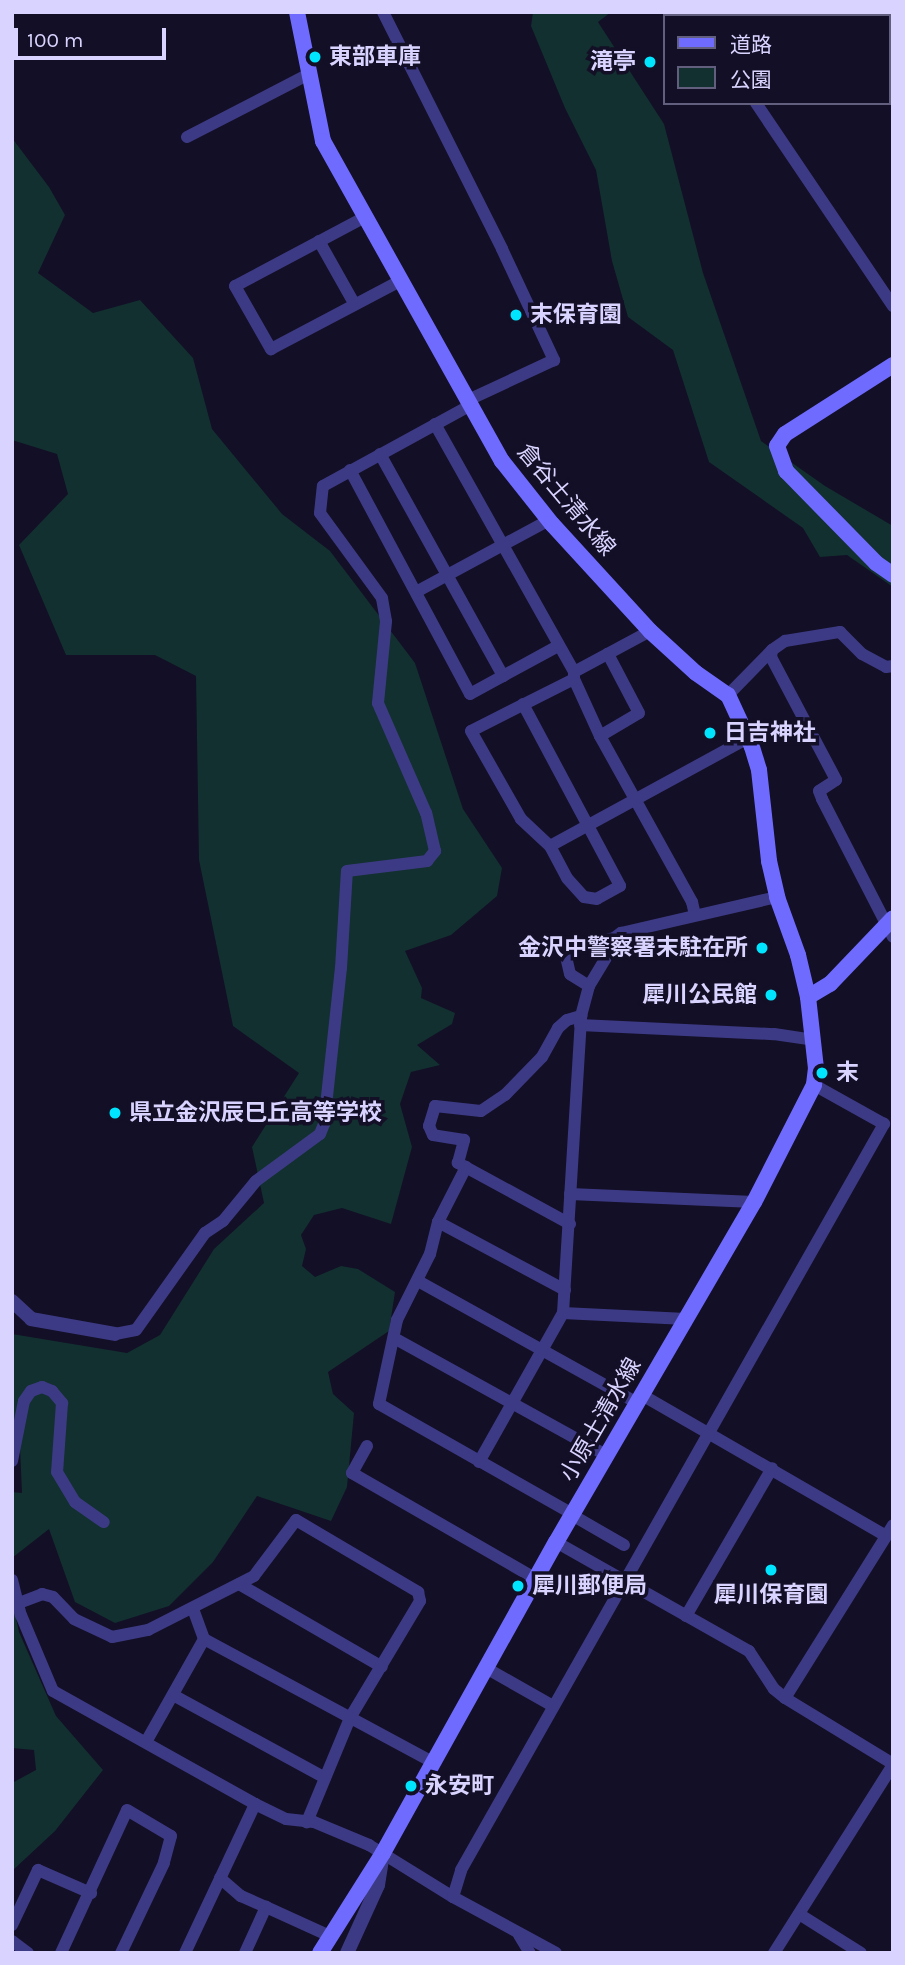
<!DOCTYPE html>
<html>
<head>
<meta charset="utf-8">
<style>
  body { margin:0 }
  #map { position:relative; width:905px; height:1965px; overflow:hidden; background:#130f26; font-family:Karla,"Noto Sans JP",sans-serif }
  div>[style] { position:absolute }
  [style*='--x'] { left:calc(var(--x)*1px); top:calc(var(--y)*1px); width:calc(var(--w)*1px); rotate:calc(var(--a)*1deg) }
  .green>* { inset:0; background:#12302f }
  .minor>* { height:12px; margin:-6px; padding:0 6px; transform-origin:6px; border-radius:6px; background:#3d3a85 }
  .tertiary>* { height:14px; margin:-7px; padding:0 7px; transform-origin:7px; border-radius:7px; background:#3d3a85 }
  .secondary>* { height:16px; margin:-8px; padding:0 8px; transform-origin:8px; border-radius:8px; background:#6f6bff }
  .dots>* { width:19px; height:19px; translate:-50% -50%; box-sizing:border-box; border:4px solid #130f26; border-radius:50% }
  span { translate:-50% -50%; white-space:nowrap; text-align:center; line-height:1.15; -webkit-text-stroke:7px #130f26; paint-order:stroke }
  .poi-label { font-size:23px; color:#d9d4ff; font-weight:700 }
  .left { translate:0 -50%; text-align:left }
  .right { translate:-100% -50%; text-align:right }
  .street-label { font-size:23px; color:#d9d4ff }
  .frame { position:absolute; inset:0; border:14px solid #d9d4ff; pointer-events:none }
  .legend { position:absolute; left:663px; top:14px; width:228px; height:91px; box-sizing:border-box; background:#130f26; border:2px solid #625e7d; margin:0; padding:9px 12px; list-style:none; font-size:21px; color:#d9d4ff }
  .legend li { display:flex; align-items:center; gap:14px; height:35px }
  .legend b { width:35px; border:2px solid #625e7d }
  .scale { position:absolute; left:14px; top:28px; width:152px; height:32px; box-sizing:border-box; border:4px solid #d9d4ff; border-top:0; padding-left:9px; font-size:21px; line-height:24px; white-space:nowrap; color:#d9d4ff; -webkit-text-stroke:5px #130f26; paint-order:stroke }
</style>
</head>
<body>
<div id="map">
  <div class="green">
    <i style="clip-path:polygon(533px 12px,611px 12px,598px 22px,664px 124px,703px 273px,761px 441px,825px 486px,893px 526px,893px 587px,847px 555px,820px 557px,803px 528px,709px 462px,673px 350px,628px 317px,612px 261px,596px 170px,565px 108px,531px 26px)"></i>
    <i style="clip-path:polygon(12px 138px,49px 187px,65px 215px,38px 273px,93px 313px,140px 300px,193px 358px,212px 429px,282px 514px,330px 551px,415px 663px,463px 809px,502px 868px,497px 896px,451px 935px,405px 951px,422px 988px,421px 998px,455px 1013px,452px 1024px,417px 1045px,440px 1065px,411px 1072px,400px 1104px,412px 1147px,391px 1224px,342px 1208px,314px 1215px,301px 1235px,306px 1249px,302px 1266px,315px 1277px,341px 1266px,358px 1269px,395px 1292px,389px 1331px,328px 1372px,333px 1394px,354px 1413px,347px 1487px,331px 1521px,257px 1496px,213px 1562px,169px 1606px,115px 1623px,75px 1602px,49px 1529px,12px 1558px,12px 1492px,22px 1493px,20px 1448px,12px 1444px,12px 1334px,127px 1353px,160px 1335px,214px 1249px,264px 1203px,252px 1147px,299px 1073px,233px 1026px,199px 860px,196px 676px,155px 655px,66px 655px,19px 545px,68px 494px,57px 454px,12px 440px)"></i>
    <i style="clip-path:polygon(12px 1600px,19px 1632px,56px 1716px,103px 1770px,55px 1831px,12px 1871px,12px 1783px,36px 1770px,34px 1750px,12px 1748px)"></i>
  </div>
  <div class="minor">
    <i style="--x:383;--y:12;--w:265;--a:63.3"></i>
    <i style="--x:502;--y:249;--w:123;--a:64.9"></i>
    <i style="--x:554;--y:360;--w:97;--a:155"></i>
    <i style="--x:756;--y:103;--w:245;--a:56"></i>
    <i style="--x:187;--y:137;--w:137;--a:-27.3"></i>
    <i style="--x:365;--y:217;--w:147;--a:152"></i>
    <i style="--x:235;--y:286;--w:73;--a:60.3"></i>
    <i style="--x:271;--y:349;--w:146;--a:-27.8"></i>
    <i style="--x:319;--y:241;--w:73;--a:60.6"></i>
    <i style="--x:435;--y:424;--w:284;--a:60.7"></i>
    <i style="--x:574;--y:672;--w:7;--a:90"></i>
    <i style="--x:574;--y:679;--w:63;--a:65.5"></i>
    <i style="--x:600;--y:736;--w:190;--a:61"></i>
    <i style="--x:692;--y:902;--w:13;--a:77"></i>
    <i style="--x:380;--y:454;--w:254;--a:61"></i>
    <i style="--x:350;--y:470;--w:254;--a:61.8"></i>
    <i style="--x:470;--y:694;--w:100;--a:-28.6"></i>
    <i style="--x:416;--y:592;--w:151;--a:-28.4"></i>
    <i style="--x:772;--y:650;--w:7;--a:98"></i>
    <i style="--x:771;--y:657;--w:139;--a:62.1"></i>
    <i style="--x:836;--y:780;--w:20;--a:147"></i>
    <i style="--x:819;--y:791;--w:9;--a:69"></i>
    <i style="--x:822;--y:799;--w:155;--a:62.8"></i>
    <i style="--x:574;--y:672;--w:86;--a:-28.3"></i>
    <i style="--x:574;--y:679;--w:115;--a:153.2"></i>
    <i style="--x:471;--y:731;--w:101;--a:60.4"></i>
    <i style="--x:521;--y:819;--w:40;--a:43"></i>
    <i style="--x:550;--y:846;--w:226;--a:-28.6"></i>
    <i style="--x:728;--y:695;--w:63;--a:-45.6"></i>
    <i style="--x:772;--y:650;--w:16;--a:-35"></i>
    <i style="--x:785;--y:641;--w:56;--a:-9.3"></i>
    <i style="--x:840;--y:632;--w:31;--a:45"></i>
    <i style="--x:862;--y:654;--w:27;--a:28"></i>
    <i style="--x:886;--y:667;--w:7;--a:-8"></i>
    <i style="--x:523;--y:704;--w:206;--a:61.9"></i>
    <i style="--x:620;--y:886;--w:26;--a:151"></i>
    <i style="--x:597;--y:899;--w:13;--a:-171"></i>
    <i style="--x:584;--y:897;--w:25;--a:-132"></i>
    <i style="--x:567;--y:878;--w:36;--a:-118"></i>
    <i style="--x:600;--y:736;--w:45;--a:-30.5"></i>
    <i style="--x:639;--y:713;--w:67;--a:-117.7"></i>
    <i style="--x:589;--y:986;--w:22;--a:-148"></i>
    <i style="--x:570;--y:974;--w:26;--a:-103"></i>
    <i style="--x:564;--y:949;--w:51;--a:-12.4"></i>
    <i style="--x:614;--y:938;--w:9;--a:-36"></i>
    <i style="--x:580;--y:1025;--w:194;--a:2.7"></i>
    <i style="--x:774;--y:1034;--w:40;--a:8.5"></i>
    <i style="--x:570;--y:1194;--w:184;--a:2.5"></i>
    <i style="--x:438;--y:1222;--w:62;--a:-63"></i>
    <i style="--x:570;--y:1224;--w:128;--a:-151.4"></i>
    <i style="--x:458;--y:1163;--w:24;--a:-75"></i>
    <i style="--x:464;--y:1140;--w:31;--a:-171"></i>
    <i style="--x:433;--y:1135;--w:10;--a:-114"></i>
    <i style="--x:429;--y:1126;--w:21;--a:-73"></i>
    <i style="--x:435;--y:1106;--w:46;--a:6.2"></i>
    <i style="--x:481;--y:1111;--w:29;--a:-34"></i>
    <i style="--x:505;--y:1095;--w:53;--a:-45.8"></i>
    <i style="--x:542;--y:1057;--w:33;--a:-61"></i>
    <i style="--x:558;--y:1028;--w:12;--a:-42"></i>
    <i style="--x:567;--y:1020;--w:15;--a:-16"></i>
    <i style="--x:418;--y:1281;--w:251;--a:29.1"></i>
    <i style="--x:565;--y:1290;--w:144;--a:-151.8"></i>
    <i style="--x:438;--y:1222;--w:33;--a:104"></i>
    <i style="--x:430;--y:1254;--w:74;--a:116.6"></i>
    <i style="--x:397;--y:1320;--w:86;--a:102.1"></i>
    <i style="--x:379;--y:1404;--w:223;--a:29.6"></i>
    <i style="--x:563;--y:1313;--w:123;--a:2.8"></i>
    <i style="--x:115;--y:1334;--w:21;--a:-11"></i>
    <i style="--x:136;--y:1330;--w:119;--a:-54.6"></i>
    <i style="--x:205;--y:1233;--w:22;--a:-34"></i>
    <i style="--x:223;--y:1221;--w:52;--a:-50.5"></i>
    <i style="--x:256;--y:1181;--w:79;--a:-36.3"></i>
    <i style="--x:320;--y:1134;--w:11;--a:-68"></i>
    <i style="--x:324;--y:1124;--w:157;--a:-83.8"></i>
    <i style="--x:341;--y:968;--w:97;--a:-86.5"></i>
    <i style="--x:347;--y:871;--w:81;--a:-7.1"></i>
    <i style="--x:427;--y:861;--w:13;--a:-51"></i>
    <i style="--x:435;--y:851;--w:39;--a:-103"></i>
    <i style="--x:426;--y:813;--w:120;--a:-113.6"></i>
    <i style="--x:378;--y:703;--w:82;--a:-84.4"></i>
    <i style="--x:386;--y:621;--w:23;--a:-100"></i>
    <i style="--x:382;--y:598;--w:105;--a:-126.1"></i>
    <i style="--x:320;--y:513;--w:27;--a:-84"></i>
    <i style="--x:323;--y:486;--w:166;--a:-28.7"></i>
    <i style="--x:394;--y:1338;--w:242;--a:28.9"></i>
    <i style="--x:642;--y:1395;--w:282;--a:30"></i>
    <i style="--x:367;--y:1446;--w:31;--a:119"></i>
    <i style="--x:352;--y:1473;--w:212;--a:29.9"></i>
    <i style="--x:12;--y:1461;--w:61;--a:-78.7"></i>
    <i style="--x:24;--y:1401;--w:12;--a:-55"></i>
    <i style="--x:31;--y:1391;--w:12;--a:-20"></i>
    <i style="--x:42;--y:1387;--w:11;--a:22"></i>
    <i style="--x:52;--y:1391;--w:16;--a:50"></i>
    <i style="--x:62;--y:1403;--w:69;--a:94.1"></i>
    <i style="--x:57;--y:1472;--w:35;--a:59"></i>
    <i style="--x:75;--y:1502;--w:35;--a:35"></i>
    <i style="--x:479;--y:1462;--w:171;--a:-60.6"></i>
    <i style="--x:563;--y:1313;--w:298;--a:-86.5"></i>
    <i style="--x:581;--y:1016;--w:31;--a:-75"></i>
    <i style="--x:589;--y:986;--w:62;--a:-58.9"></i>
    <i style="--x:621;--y:933;--w:160;--a:-13"></i>
    <i style="--x:572;--y:1515;--w:60;--a:30"></i>
    <i style="--x:556;--y:1542;--w:222;--a:29.5"></i>
    <i style="--x:749;--y:1651;--w:45;--a:56.7"></i>
    <i style="--x:774;--y:1689;--w:14;--a:39"></i>
    <i style="--x:785;--y:1698;--w:127;--a:31.4"></i>
    <i style="--x:12;--y:1580;--w:36;--a:76"></i>
    <i style="--x:21;--y:1615;--w:82;--a:67.2"></i>
    <i style="--x:53;--y:1691;--w:231;--a:29.2"></i>
    <i style="--x:255;--y:1804;--w:34;--a:26"></i>
    <i style="--x:286;--y:1819;--w:28;--a:6"></i>
    <i style="--x:314;--y:1822;--w:60;--a:22.7"></i>
    <i style="--x:369;--y:1845;--w:99;--a:31.8"></i>
    <i style="--x:453;--y:1897;--w:117;--a:28.5"></i>
    <i style="--x:239;--y:1584;--w:165;--a:30.1"></i>
    <i style="--x:19;--y:1603;--w:25;--a:-21"></i>
    <i style="--x:42;--y:1594;--w:11;--a:15"></i>
    <i style="--x:53;--y:1597;--w:30;--a:46"></i>
    <i style="--x:74;--y:1619;--w:42;--a:25.3"></i>
    <i style="--x:112;--y:1637;--w:37;--a:-11"></i>
    <i style="--x:148;--y:1630;--w:119;--a:-27"></i>
    <i style="--x:254;--y:1576;--w:70;--a:-53.1"></i>
    <i style="--x:296;--y:1520;--w:142;--a:30.5"></i>
    <i style="--x:418;--y:1592;--w:9;--a:77"></i>
    <i style="--x:420;--y:1601;--w:136;--a:120.9"></i>
    <i style="--x:350;--y:1718;--w:113;--a:112.5"></i>
    <i style="--x:686;--y:1616;--w:171;--a:-59.8"></i>
    <i style="--x:204;--y:1639;--w:259;--a:28.3"></i>
    <i style="--x:486;--y:1668;--w:77;--a:29.6"></i>
    <i style="--x:173;--y:1695;--w:173;--a:28.6"></i>
    <i style="--x:785;--y:1698;--w:204;--a:-58"></i>
    <i style="--x:146;--y:1742;--w:118;--a:-60.6"></i>
    <i style="--x:204;--y:1639;--w:33;--a:-110"></i>
    <i style="--x:220;--y:1878;--w:28;--a:41"></i>
    <i style="--x:241;--y:1896;--w:27;--a:24"></i>
    <i style="--x:453;--y:1897;--w:28;--a:-73"></i>
    <i style="--x:461;--y:1870;--w:858;--a:-60.45"></i>
    <i style="--x:884;--y:1124;--w:80;--a:-150.9"></i>
    <i style="--x:799;--y:1914;--w:73;--a:32.2"></i>
    <i style="--x:12;--y:1925;--w:61;--a:-64.7"></i>
    <i style="--x:38;--y:1870;--w:58;--a:23.5"></i>
    <i style="--x:519;--y:1935;--w:21;--a:59"></i>
    <i style="--x:12;--y:1941;--w:20;--a:37"></i>
    <i style="--x:61;--y:1953;--w:157;--a:-65.2"></i>
    <i style="--x:127;--y:1810;--w:51;--a:30.6"></i>
    <i style="--x:171;--y:1836;--w:28;--a:105"></i>
    <i style="--x:164;--y:1863;--w:100;--a:115.5"></i>
    <i style="--x:185;--y:1953;--w:165;--a:-64.8"></i>
    <i style="--x:245;--y:1953;--w:51;--a:-65.5"></i>
    <i style="--x:266;--y:1907;--w:70;--a:24.4"></i>
    <i style="--x:774;--y:1953;--w:222;--a:-57.7"></i>
  </div>
  <div class="tertiary">
    <i style="--x:12;--y:1301;--w:26;--a:43"></i>
    <i style="--x:31;--y:1319;--w:85;--a:10.1"></i>
    <i style="--x:347;--y:1953;--w:75;--a:-65.5"></i>
    <i style="--x:378;--y:1885;--w:31;--a:-81"></i>
  </div>
  <div class="secondary">
    <i style="--x:297;--y:12;--w:132;--a:78.6"></i>
    <i style="--x:323;--y:141;--w:367;--a:60.8"></i>
    <i style="--x:502;--y:461;--w:80;--a:51.6"></i>
    <i style="--x:552;--y:524;--w:145;--a:47.5"></i>
    <i style="--x:650;--y:631;--w:62;--a:42.4"></i>
    <i style="--x:696;--y:673;--w:39;--a:35"></i>
    <i style="--x:728;--y:695;--w:57;--a:65.2"></i>
    <i style="--x:752;--y:747;--w:24;--a:73"></i>
    <i style="--x:759;--y:770;--w:92;--a:83.7"></i>
    <i style="--x:769;--y:861;--w:37;--a:77"></i>
    <i style="--x:777;--y:897;--w:62;--a:70.1"></i>
    <i style="--x:798;--y:955;--w:43;--a:76.6"></i>
    <i style="--x:808;--y:997;--w:71;--a:83.6"></i>
    <i style="--x:816;--y:1068;--w:17;--a:97"></i>
    <i style="--x:814;--y:1085;--w:131;--a:117.1"></i>
    <i style="--x:754;--y:1202;--w:393;--a:120.2"></i>
    <i style="--x:556;--y:1542;--w:356;--a:119.1"></i>
    <i style="--x:383;--y:1853;--w:118;--a:122.2"></i>
    <i style="--x:893;--y:365;--w:128;--a:147.4"></i>
    <i style="--x:785;--y:434;--w:14;--a:124"></i>
    <i style="--x:777;--y:446;--w:27;--a:70"></i>
    <i style="--x:786;--y:471;--w:129;--a:45.6"></i>
    <i style="--x:876;--y:563;--w:21;--a:35"></i>
    <i style="--x:808;--y:997;--w:26;--a:-31"></i>
    <i style="--x:830;--y:984;--w:91;--a:-46.3"></i>
  </div>
  <div class="dots">
    <i style="left:315px;top:57px;background:#00e5ff"></i>
    <i style="left:650px;top:62px;background:#00e5ff"></i>
    <i style="left:516px;top:315px;background:#00e5ff"></i>
    <i style="left:710px;top:733px;background:#00e5ff"></i>
    <i style="left:762px;top:948px;background:#00e5ff"></i>
    <i style="left:771px;top:995px;background:#00e5ff"></i>
    <i style="left:822px;top:1073px;background:#00e5ff"></i>
    <i style="left:115px;top:1113px;background:#00e5ff"></i>
    <i style="left:771px;top:1570px;background:#00e5ff"></i>
    <i style="left:518px;top:1586px;background:#00e5ff"></i>
    <i style="left:411px;top:1786px;background:#00e5ff"></i>
  </div>
  <div class="poi-label">
    <span class="left" style="left:329px;top:57px">東部車庫</span>
    <span class="right" style="left:636px;top:62px">滝亭</span>
    <span class="left" style="left:530px;top:315px">末保育園</span>
    <span class="left" style="left:724px;top:733px">日吉神社</span>
    <span class="right" style="left:748px;top:948px">金沢中警察署末駐在所</span>
    <span class="right" style="left:757px;top:995px">犀川公民館</span>
    <span class="left" style="left:836px;top:1073px">末</span>
    <span class="left" style="left:129px;top:1113px">県立金沢辰巳丘高等学校</span>
    <span class="left" style="left:532px;top:1586px">犀川郵便局</span>
    <span style="left:771px;top:1595px">犀川保育園</span>
    <span class="left" style="left:425px;top:1786px">永安町</span>
  </div>
  <div class="street-label">
    <span style="left:566px;top:500px;rotate:50deg">倉谷土清水線</span>
    <span style="left:601px;top:1420px;rotate:-60deg">小原土清水線</span>
  </div>
  <div class="frame"></div>
  <ul class="legend">
  <li><b style="height:9px;background:#6f6bff"></b>道路</li>
  <li><b style="height:19px;background:#12302f"></b>公園</li>
  </ul>
  <div class="scale">100 m</div>
</div>
</body>
</html>
